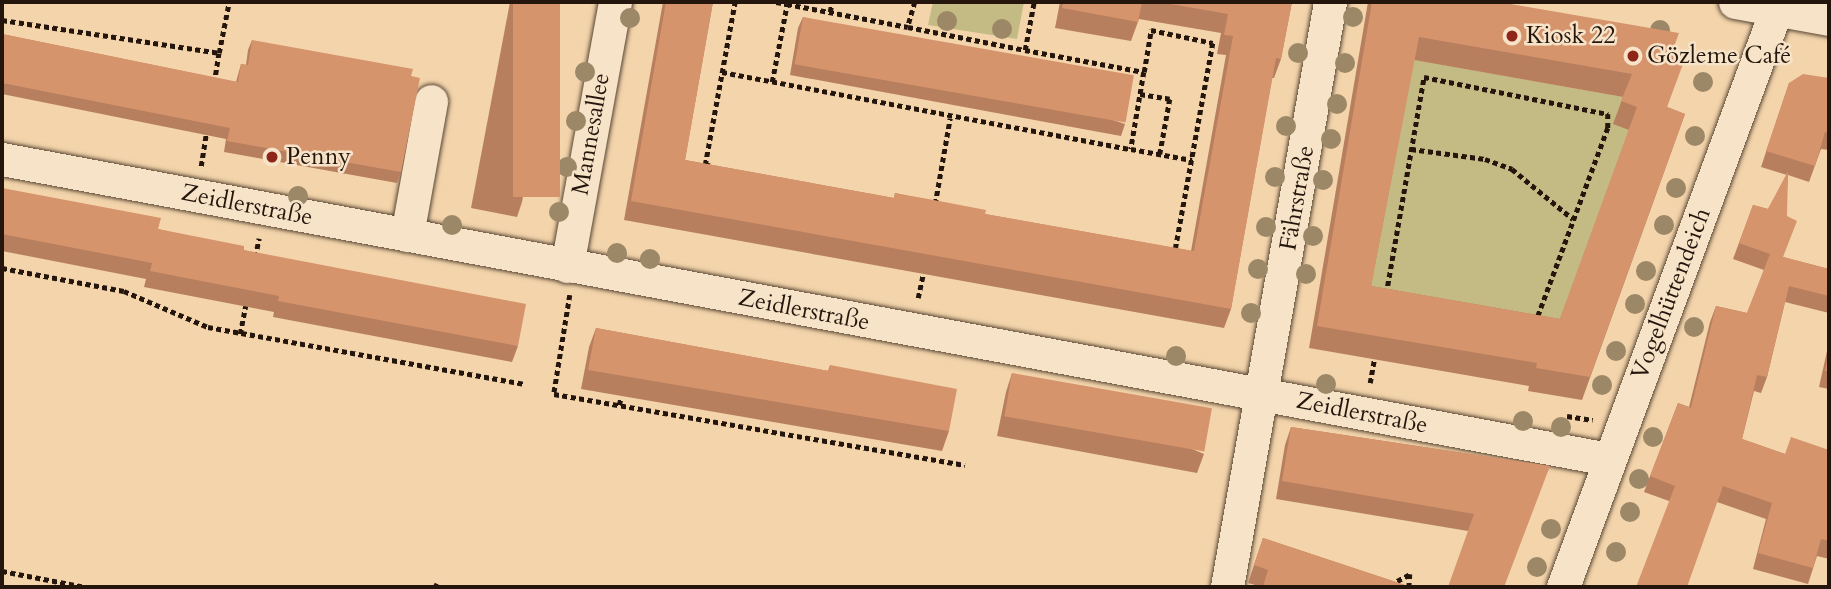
<!DOCTYPE html>
<html>
<head>
<meta charset="utf-8">
<style>
  body { margin:0 }
  #map { position:relative; width:1831px; height:589px; overflow:hidden; background:#f3d4ab; font-family:Cardo,serif }
  div>[style] { position:absolute }
  [style*='--x'] { left:calc(var(--x)*1px); top:calc(var(--y)*1px); width:calc(var(--w)*1px); rotate:calc(var(--a)*1deg) }
  .green>* { inset:0; background:#c3bb83 }
  .path>* { height:4.5px; margin-top:-2.25px; transform-origin:0; background:repeating-linear-gradient(90deg,#25160d 0 5px,transparent 0 8.5px) }
  .roads { filter:drop-shadow(0 0 2px #584634) drop-shadow(0 0 2px #584634) }
  .minor>* { height:33px; margin:-16.5px; padding:0 16.5px; transform-origin:16.5px; border-radius:16.5px; background:#f7e3c8 }
  .trees>* { width:20px; height:20px; margin:-10px; border-radius:50%; background:#9c8767 }
  .wall>* { inset:0; background:#b87f5e }
  .building>* { inset:0; background:#d6946d; transform-origin:0 0 }
  .dots>* { width:19px; height:19px; translate:-50% -50%; box-sizing:border-box; border:4px solid #f7e3c8; border-radius:50% }
  span { translate:-50% -50%; white-space:nowrap; text-align:center; line-height:1.15; -webkit-text-stroke:5px #f7e3c8; paint-order:stroke }
  .poi-label { font-size:24px; color:#25160d }
  .left { translate:0 -50%; text-align:left }
  .street-label { font-size:24px; color:#25160d }
  .frame { position:absolute; inset:0; border:4px solid #25160d; pointer-events:none }
</style>
</head>
<body>
<div id="map">
  <div class="green">
    <i style="clip-path:polygon(933px 2px,1024px 2px,1017px 39px,928px 25px)"></i>
    <i style="clip-path:polygon(1410px 59px,1623px 97px,1629px 130px,1553px 341px,1362px 314px)"></i>
  </div>
  <div class="path">
    <i style="--x:776;--y:2;--w:11;--a:10"></i>
    <i style="--x:915;--y:2;--w:26;--a:106"></i>
    <i style="--x:908;--y:27;--w:119;--a:11.1"></i>
    <i style="--x:1025;--y:50;--w:49;--a:-79.4"></i>
    <i style="--x:830;--y:12;--w:10;--a:-79"></i>
    <i style="--x:2;--y:20;--w:219;--a:8.6"></i>
    <i style="--x:219;--y:53;--w:52;--a:-78.9"></i>
    <i style="--x:1025;--y:50;--w:121;--a:10.5"></i>
    <i style="--x:1144;--y:72;--w:43;--a:-80.5"></i>
    <i style="--x:1151;--y:30;--w:63;--a:11.8"></i>
    <i style="--x:1213;--y:43;--w:212;--a:100.3"></i>
    <i style="--x:722;--y:72;--w:416;--a:10.7"></i>
    <i style="--x:1144;--y:72;--w:78;--a:99.6"></i>
    <i style="--x:1131;--y:149;--w:62;--a:10.2"></i>
    <i style="--x:1424;--y:77;--w:188;--a:11.4"></i>
    <i style="--x:1608;--y:114;--w:14;--a:90"></i>
    <i style="--x:1608;--y:128;--w:207;--a:110.4"></i>
    <i style="--x:1536;--y:322;--w:153;--a:-169.4"></i>
    <i style="--x:1386;--y:294;--w:220;--a:-80.1"></i>
    <i style="--x:772;--y:82;--w:79;--a:-79.1"></i>
    <i style="--x:787;--y:4;--w:123;--a:10.8"></i>
    <i style="--x:214;--y:83;--w:30;--a:-81"></i>
    <i style="--x:1140;--y:94;--w:30;--a:9"></i>
    <i style="--x:1170;--y:99;--w:56;--a:100.3"></i>
    <i style="--x:1411;--y:149;--w:75;--a:7.7"></i>
    <i style="--x:1485;--y:159;--w:29;--a:20"></i>
    <i style="--x:1512;--y:169;--w:79;--a:39.3"></i>
    <i style="--x:201;--y:166;--w:36;--a:-81"></i>
    <i style="--x:710;--y:166;--w:5;--a:-169"></i>
    <i style="--x:705;--y:165;--w:166;--a:-79.6"></i>
    <i style="--x:935;--y:204;--w:87;--a:-80.1"></i>
    <i style="--x:255;--y:257;--w:19;--a:-78"></i>
    <i style="--x:2;--y:268;--w:124;--a:10.7"></i>
    <i style="--x:124;--y:291;--w:91;--a:23.2"></i>
    <i style="--x:208;--y:327;--w:322;--a:10.2"></i>
    <i style="--x:570;--y:295;--w:100;--a:99.2"></i>
    <i style="--x:554;--y:394;--w:417;--a:9.8"></i>
    <i style="--x:918;--y:298;--w:25;--a:-78"></i>
    <i style="--x:240;--y:334;--w:31;--a:-79"></i>
    <i style="--x:1370;--y:383;--w:23;--a:-80"></i>
    <i style="--x:619;--y:405;--w:8;--a:-76"></i>
    <i style="--x:1567;--y:416;--w:26;--a:9"></i>
    <i style="--x:2;--y:571;--w:85;--a:10.9"></i>
    <i style="--x:1397;--y:581;--w:15;--a:-28"></i>
    <i style="--x:1410;--y:574;--w:13;--a:94"></i>
    <i style="--x:435;--y:587;--w:4;--a:-63"></i>
  </div>
  <div class="roads">
    <div class="minor">
      <i style="--x:1735;--y:2;--w:96;--a:10.3"></i>
      <i style="--x:2;--y:159;--w:1634;--a:10.58"></i>
      <i style="--x:407;--y:235;--w:136;--a:-79.8"></i>
      <i style="--x:567;--y:266;--w:268;--a:-79.7"></i>
      <i style="--x:1227;--y:587;--w:594;--a:-80.01"></i>
      <i style="--x:1563;--y:587;--w:624;--a:-69.73"></i>
    </div>
  </div>
  <div class="trees">
    <i style="left:1353px;top:17px"></i>
    <i style="left:630px;top:18px"></i>
    <i style="left:947px;top:21px"></i>
    <i style="left:1002px;top:29px"></i>
    <i style="left:1660px;top:30px"></i>
    <i style="left:1298px;top:53px"></i>
    <i style="left:1345px;top:63px"></i>
    <i style="left:585px;top:72px"></i>
    <i style="left:1703px;top:82px"></i>
    <i style="left:1337px;top:104px"></i>
    <i style="left:576px;top:121px"></i>
    <i style="left:1286px;top:126px"></i>
    <i style="left:1695px;top:136px"></i>
    <i style="left:1331px;top:139px"></i>
    <i style="left:567px;top:167px"></i>
    <i style="left:1275px;top:177px"></i>
    <i style="left:1323px;top:180px"></i>
    <i style="left:1676px;top:188px"></i>
    <i style="left:298px;top:196px"></i>
    <i style="left:559px;top:212px"></i>
    <i style="left:452px;top:225px"></i>
    <i style="left:1664px;top:225px"></i>
    <i style="left:1266px;top:227px"></i>
    <i style="left:1313px;top:236px"></i>
    <i style="left:617px;top:253px"></i>
    <i style="left:650px;top:259px"></i>
    <i style="left:1258px;top:269px"></i>
    <i style="left:1646px;top:271px"></i>
    <i style="left:1306px;top:274px"></i>
    <i style="left:1635px;top:304px"></i>
    <i style="left:1251px;top:313px"></i>
    <i style="left:1694px;top:327px"></i>
    <i style="left:1616px;top:351px"></i>
    <i style="left:1176px;top:356px"></i>
    <i style="left:1326px;top:384px"></i>
    <i style="left:1602px;top:385px"></i>
    <i style="left:1523px;top:421px"></i>
    <i style="left:1561px;top:427px"></i>
    <i style="left:1653px;top:437px"></i>
    <i style="left:1639px;top:479px"></i>
    <i style="left:1630px;top:512px"></i>
    <i style="left:1551px;top:529px"></i>
    <i style="left:1616px;top:552px"></i>
    <i style="left:1537px;top:567px"></i>
  </div>
  <div class="wall">
    <i style="clip-path:polygon(510px 2px,560px 2px,522px 202px,517px 217px,471px 208px)"></i>
    <i style="clip-path:polygon(663px 2px,713px 2px,685px 160px,894px 198px,895px 193px,985px 214px,1191px 251px,1226px 55px,1217px 54px,1221px 33px,1139px 19px,1131px 41px,1055px 28px,1060px 2px,1292px 2px,1281px 59px,1274px 78px,1272px 78px,1231px 309px,1224px 328px,624px 220px)"></i>
    <i style="clip-path:polygon(evenodd,1368px 2px,1499px 2px,1672px 52px,1667px 107px,1685px 114px,1582px 400px,1528px 391px,1529px 386px,1309px 348px,1368px 2px,1414px 60px,1623px 97px,1613px 124px,1629px 130px,1560px 319px,1371px 286px,1414px 60px)"></i>
    <i style="clip-path:polygon(803px 17px,1125px 124px,1121px 136px,790px 75px,798px 28px)"></i>
    <i style="clip-path:polygon(2px 34px,236px 82px,241px 64px,246px 65px,248px 50px,252px 40px,401px 172px,397px 183px,224px 152px,226px 139px,2px 94px)"></i>
    <i style="clip-path:polygon(1829px 78px,1829px 150px,1821px 149px,1809px 182px,1788px 175px,1783px 257px,1829px 269px,1829px 313px,1785px 302px,1767px 377px,1761px 393px,1754px 391px,1742px 439px,1785px 454px,1829px 450px,1829px 559px,1817px 556px,1808px 584px,1753px 569px,1766px 519px,1717px 502px,1669px 501px,1644px 492px,1678px 403px,1689px 407px,1710px 322px,1716px 306px,1747px 313px,1764px 270px,1733px 259px,1753px 205px,1768px 209px,1787px 175px,1761px 167px,1789px 83px)"></i>
    <i style="clip-path:polygon(2px 188px,158px 229px,244px 250px,518px 346px,512px 362px,273px 317px,274px 312px,144px 287px,146px 279px,2px 251px)"></i>
    <i style="clip-path:polygon(596px 328px,828px 371px,830px 365px,949px 431px,942px 451px,581px 389px,589px 347px)"></i>
    <i style="clip-path:polygon(1829px 342px,1829px 389px,1819px 387px)"></i>
    <i style="clip-path:polygon(1012px 373px,1204px 454px,1197px 473px,997px 436px,1006px 392px)"></i>
    <i style="clip-path:polygon(1291px 427px,1550px 466px,1468px 531px,1276px 499px,1285px 445px)"></i>
    <i style="clip-path:polygon(1263px 538px,1411px 587px,1262px 587px,1248px 583px)"></i>
  </div>
  <div class="building">
    <i style="left:513px;top:2px;width:47px;height:195px"></i>
    <i style="clip-path:polygon(666px 2px,713px 2px,685px 160px,894px 198px,895px 193px,939px 201px,986px 210px,985px 214px,1194px 251px,1233px 36px,1224px 35px,1228px 14px,1159px 2px,1292px 2px,1281px 59px,1276px 58px,1231px 309px,631px 201px)"></i>
    <i style="clip-path:polygon(1063px 2px,1142px 2px,1138px 22px,1062px 8px)"></i>
    <i style="clip-path:polygon(evenodd,1372px 2px,1499px 2px,1679px 33px,1672px 52px,1686px 56px,1667px 107px,1685px 114px,1590px 377px,1536px 368px,1537px 363px,1317px 326px,1372px 2px,1419px 37px,1632px 74px,1621px 101px,1637px 107px,1560px 319px,1371px 286px,1419px 37px)"></i>
    <i style="left:803px;top:17px;width:336px;height:48px;rotate:10deg"></i>
    <i style="clip-path:polygon(2px 34px,238px 82px,241px 64px,248px 65px,252px 40px,413px 69px,411px 76px,420px 78px,401px 172px,227px 141px,230px 128px,2px 83px)"></i>
    <i style="clip-path:polygon(1803px 74px,1829px 78px,1829px 133px,1825px 132px,1815px 166px,1766px 151px,1789px 83px)"></i>
    <i style="clip-path:polygon(1788px 171px,1787px 216px,1797px 221px,1783px 257px,1829px 269px,1829px 296px,1789px 286px,1767px 377px,1757px 375px,1742px 439px,1785px 454px,1791px 437px,1829px 450px,1829px 541px,1821px 539px,1813px 568px,1758px 553px,1772px 503px,1723px 486px,1687px 587px,1636px 587px,1675px 486px,1650px 476px,1678px 403px,1691px 408px,1716px 306px,1747px 313px,1770px 254px,1739px 243px,1753px 205px,1768px 209px)"></i>
    <i style="clip-path:polygon(2px 188px,161px 218px,158px 229px,244px 246px,244px 250px,526px 304px,518px 346px,278px 301px,279px 296px,150px 271px,152px 263px,2px 234px)"></i>
    <i style="clip-path:polygon(596px 328px,829px 371px,830px 365px,957px 389px,949px 431px,588px 370px)"></i>
    <i style="clip-path:polygon(1829px 351px,1829px 371px,1825px 371px)"></i>
    <i style="left:1012px;top:373px;width:203px;height:44px;rotate:10deg"></i>
    <i style="clip-path:polygon(1291px 427px,1550px 466px,1504px 587px,1448px 587px,1474px 514px,1282px 481px)"></i>
    <i style="clip-path:polygon(1263px 538px,1411px 587px,1263px 587px,1268px 570px,1254px 565px)"></i>
  </div>
  <div class="dots">
    <i style="left:1512px;top:36px;background:#8f2418"></i>
    <i style="left:1633px;top:56px;background:#8f2418"></i>
    <i style="left:272px;top:157px;background:#8f2418"></i>
  </div>
  <div class="poi-label">
    <span class="left" style="left:1526px;top:36px">Kiosk 22</span>
    <span class="left" style="left:1647px;top:56px">Gözleme Café</span>
    <span class="left" style="left:286px;top:157px">Penny</span>
  </div>
  <div class="street-label">
    <span style="left:591px;top:134px;rotate:-80deg">Mannesallee</span>
    <span style="left:1297px;top:198px;rotate:-80deg">Fährstraße</span>
    <span style="left:247px;top:205px;rotate:11deg">Zeidlerstraße</span>
    <span style="left:1671px;top:294px;rotate:-69deg">Vogelhüttendeich</span>
    <span style="left:804px;top:310px;rotate:11deg">Zeidlerstraße</span>
    <span style="left:1362px;top:413px;rotate:11deg">Zeidlerstraße</span>
  </div>
  <div class="frame"></div>
</div>
</body>
</html>
